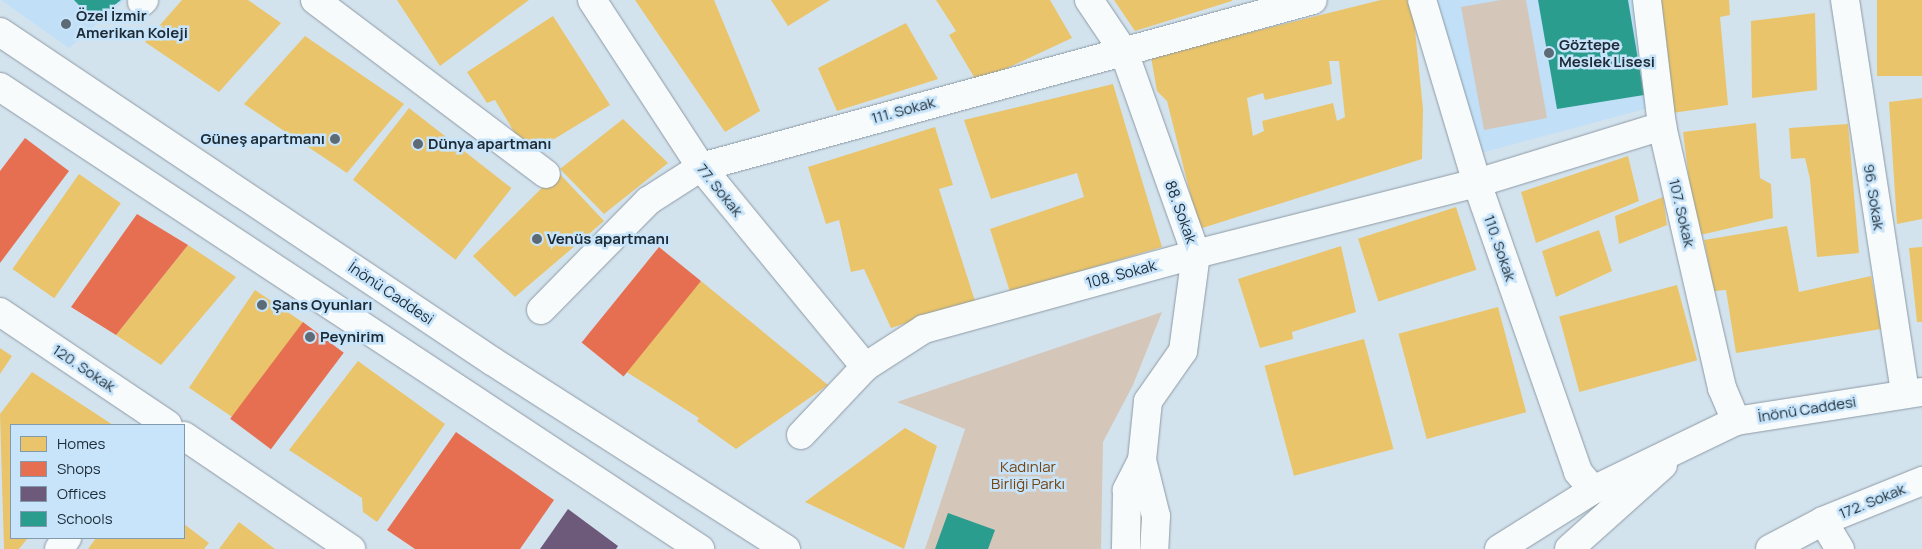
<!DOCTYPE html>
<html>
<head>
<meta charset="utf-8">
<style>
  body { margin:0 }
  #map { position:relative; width:1922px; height:549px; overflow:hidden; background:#d3e3ee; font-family:Manrope,sans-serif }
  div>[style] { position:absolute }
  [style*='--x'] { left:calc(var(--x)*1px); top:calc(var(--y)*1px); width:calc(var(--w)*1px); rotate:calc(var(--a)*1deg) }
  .built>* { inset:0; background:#c1dff6 }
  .green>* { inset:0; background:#d5c6ba }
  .homes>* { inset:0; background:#e9c46a; transform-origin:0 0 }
  .shops>* { inset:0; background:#e76f51; transform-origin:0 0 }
  .offices>* { inset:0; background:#6d597a }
  .schools>* { inset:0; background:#2a9d8f }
  .roads { filter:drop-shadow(0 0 1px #8d9aa4) drop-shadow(0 0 1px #8d9aa4) }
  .street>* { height:28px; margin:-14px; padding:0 14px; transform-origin:14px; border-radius:14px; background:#f8fbfc }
  .primary>* { height:28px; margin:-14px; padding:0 14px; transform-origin:14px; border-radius:14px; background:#f8fbfc }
  .dots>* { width:14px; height:14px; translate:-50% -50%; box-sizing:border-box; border:2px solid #c7e4fa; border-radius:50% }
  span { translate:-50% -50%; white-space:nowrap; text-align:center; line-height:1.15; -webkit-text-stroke:5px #c7e4fa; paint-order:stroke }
  .poi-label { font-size:15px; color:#1d2b36; font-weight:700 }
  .left { translate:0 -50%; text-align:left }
  .right { translate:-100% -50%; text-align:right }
  .street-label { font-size:15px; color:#1d2b36 }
  .park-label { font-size:15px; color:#754410 }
  .legend { position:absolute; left:10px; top:424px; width:175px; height:115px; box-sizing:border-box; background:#c7e4fa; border:1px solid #839aac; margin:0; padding:6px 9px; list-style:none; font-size:15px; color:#1d2b36 }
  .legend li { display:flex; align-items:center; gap:10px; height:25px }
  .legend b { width:25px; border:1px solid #839aac }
</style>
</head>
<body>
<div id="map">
  <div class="built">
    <i style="clip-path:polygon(1px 0,125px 0,69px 48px)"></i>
    <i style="clip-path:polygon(1437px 0,1641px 0,1652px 107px,1477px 154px)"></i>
  </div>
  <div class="green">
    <i style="clip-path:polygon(1501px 0,1526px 0,1547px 118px,1484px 130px,1461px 7px)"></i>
    <i style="clip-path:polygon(1162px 312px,1133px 385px,1103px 442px,1101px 549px,925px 549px,965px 429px,897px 402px)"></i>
  </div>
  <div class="homes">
    <i style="clip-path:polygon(182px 0,248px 0,281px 23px,219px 92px,145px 42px)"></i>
    <i style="clip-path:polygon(397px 0,529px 0,440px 66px)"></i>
    <i style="clip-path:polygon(635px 0,714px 0,760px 111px,725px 132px)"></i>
    <i style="clip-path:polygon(771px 0,830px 0,788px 26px)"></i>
    <i style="clip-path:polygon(936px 0,1050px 0,1072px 38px,977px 82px,949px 35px,956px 31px)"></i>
    <i style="clip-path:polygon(1114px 0,1232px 0,1232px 1px,1135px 31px)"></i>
    <i style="clip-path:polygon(evenodd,1381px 0,1412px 0,1423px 109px,1422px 159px,1199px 229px,1167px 101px,1157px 91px,1151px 57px,1381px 0,1329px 61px,1339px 61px,1345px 117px,1337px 121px,1333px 103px,1262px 121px,1264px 131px,1253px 136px,1247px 98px,1263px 93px,1265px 100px,1332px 84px,1329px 61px)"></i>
    <i style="clip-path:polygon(1659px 0,1729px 0,1730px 15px,1720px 17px,1728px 105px,1672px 113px)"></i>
    <i style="left:1877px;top:0;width:45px;height:76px"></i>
    <i style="clip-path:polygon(1815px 13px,1817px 90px,1752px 98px,1751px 21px)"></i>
    <i style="clip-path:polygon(553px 16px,610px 105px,528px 155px,495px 100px,487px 103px,467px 72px)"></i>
    <i style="clip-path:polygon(906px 23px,938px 79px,837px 111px,818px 68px)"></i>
    <i style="clip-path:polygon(305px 36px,404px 104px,347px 173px,244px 104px)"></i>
    <i style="clip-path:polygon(1113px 84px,1162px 247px,1010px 292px,990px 229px,1084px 197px,1077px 173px,991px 199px,964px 120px)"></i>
    <i style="clip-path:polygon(1922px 98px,1922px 219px,1897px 224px,1889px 102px)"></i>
    <i style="left:409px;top:108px;width:130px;height:91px;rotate:38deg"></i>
    <i style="clip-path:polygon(623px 119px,668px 163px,604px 214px,560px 169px)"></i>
    <i style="clip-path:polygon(1756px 123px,1760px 178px,1771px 184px,1773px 218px,1696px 236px,1683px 132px)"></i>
    <i style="clip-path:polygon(1848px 124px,1859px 253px,1817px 257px,1810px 179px,1805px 158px,1791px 159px,1789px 128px)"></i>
    <i style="clip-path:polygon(935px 127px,953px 185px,939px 189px,975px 301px,891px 328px,864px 269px,851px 272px,839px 220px,826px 224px,808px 167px)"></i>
    <i style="clip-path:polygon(1628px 156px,1639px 201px,1536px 243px,1521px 192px)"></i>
    <i style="clip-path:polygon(558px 172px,604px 221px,515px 297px,473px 256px)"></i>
    <i style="left:79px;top:174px;width:51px;height:116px;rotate:35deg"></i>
    <i style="clip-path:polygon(1663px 197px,1667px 225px,1619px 244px,1615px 216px)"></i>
    <i style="left:1456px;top:207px;width:66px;height:103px;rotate:72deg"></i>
    <i style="clip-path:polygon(1787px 226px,1799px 292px,1871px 276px,1881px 329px,1736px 353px,1726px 290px,1714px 291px,1704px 240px)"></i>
    <i style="clip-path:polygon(1599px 230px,1612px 271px,1556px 297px,1542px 251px)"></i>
    <i style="clip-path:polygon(188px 245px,236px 277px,161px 365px,116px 335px)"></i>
    <i style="clip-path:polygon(1341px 246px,1356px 312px,1292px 332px,1293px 339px,1260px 348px,1238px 279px)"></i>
    <i style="clip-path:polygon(1922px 247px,1922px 322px,1917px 322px,1909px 248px)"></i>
    <i style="clip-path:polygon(701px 281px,828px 385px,736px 449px,697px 421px,699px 418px,622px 369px)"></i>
    <i style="left:1677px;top:285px;width:78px;height:122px;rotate:75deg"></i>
    <i style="left:255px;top:290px;width:58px;height:118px;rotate:34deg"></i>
    <i style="left:1498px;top:307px;width:109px;height:103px;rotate:75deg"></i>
    <i style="left:1364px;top:339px;width:114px;height:103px;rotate:75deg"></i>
    <i style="clip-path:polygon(0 348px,12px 356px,0 374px)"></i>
    <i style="clip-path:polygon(358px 361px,445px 424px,377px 522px,363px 512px,362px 498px,289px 450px)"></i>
    <i style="clip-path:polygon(32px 372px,113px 425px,11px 425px,11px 538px,28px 538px,19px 549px,4px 549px,0 414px)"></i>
    <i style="clip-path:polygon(905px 428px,937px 446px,904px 549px,805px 502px)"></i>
    <i style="clip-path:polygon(239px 522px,275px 549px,219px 549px)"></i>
    <i style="clip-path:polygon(184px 524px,209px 543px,204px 549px,88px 549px,96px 538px,184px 538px)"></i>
  </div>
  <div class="shops">
    <i style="clip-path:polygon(25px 138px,69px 171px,0 263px,0 171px)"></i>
    <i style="clip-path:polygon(137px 214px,188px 245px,116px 335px,71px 307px)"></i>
    <i style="left:659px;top:247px;width:54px;height:123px;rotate:39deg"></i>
    <i style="left:303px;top:322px;width:51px;height:121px;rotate:37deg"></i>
    <i style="clip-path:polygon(456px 432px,554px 500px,520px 549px,415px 549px,387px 530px)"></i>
  </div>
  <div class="offices">
    <i style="clip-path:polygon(568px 509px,618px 546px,616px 549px,540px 549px)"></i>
  </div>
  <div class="schools">
    <i style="clip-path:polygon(74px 0,121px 0,94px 21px)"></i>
    <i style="clip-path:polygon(1538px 0,1628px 0,1644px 95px,1557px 109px)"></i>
    <i style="clip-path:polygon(948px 513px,995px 530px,988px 549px,935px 549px)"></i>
  </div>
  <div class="roads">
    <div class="street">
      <i style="--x:315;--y:0;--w:289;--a:37"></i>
      <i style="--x:592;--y:0;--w:199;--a:56.9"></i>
      <i style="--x:701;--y:167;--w:259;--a:50.6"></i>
      <i style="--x:1089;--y:0;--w:63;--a:56.1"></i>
      <i style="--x:1124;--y:52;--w:214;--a:70.4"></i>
      <i style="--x:1196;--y:254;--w:98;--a:97.6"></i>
      <i style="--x:1183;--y:351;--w:61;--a:125"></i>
      <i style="--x:1148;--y:401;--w:59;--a:95.8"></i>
      <i style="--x:1142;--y:460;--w:34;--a:117"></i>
      <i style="--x:1127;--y:490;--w:59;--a:91"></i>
      <i style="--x:1422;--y:0;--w:191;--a:73.3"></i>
      <i style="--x:1477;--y:183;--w:306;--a:70.7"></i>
      <i style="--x:1578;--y:472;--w:23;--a:50"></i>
      <i style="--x:1647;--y:0;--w:127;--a:83.2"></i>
      <i style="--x:1662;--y:126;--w:269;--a:77.1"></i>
      <i style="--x:1722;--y:388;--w:36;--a:67"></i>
      <i style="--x:1845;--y:0;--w:398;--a:81.3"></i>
      <i style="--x:142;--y:2;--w:3;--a:-45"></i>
      <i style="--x:541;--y:310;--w:153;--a:-45.5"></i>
      <i style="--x:648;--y:201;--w:63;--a:-32.7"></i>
      <i style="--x:701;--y:167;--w:634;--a:-15.26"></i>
      <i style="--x:0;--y:312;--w:202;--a:33.9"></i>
      <i style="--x:801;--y:435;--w:93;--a:-46.7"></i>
      <i style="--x:865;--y:367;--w:70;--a:-32.8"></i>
      <i style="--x:924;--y:329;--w:282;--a:-15.4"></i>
      <i style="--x:1196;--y:254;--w:290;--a:-14.2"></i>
      <i style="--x:1477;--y:183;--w:194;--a:-17.1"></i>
      <i style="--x:184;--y:436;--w:202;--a:34.1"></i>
      <i style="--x:1142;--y:460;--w:58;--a:76"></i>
      <i style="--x:1156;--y:516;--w:33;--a:93"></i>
      <i style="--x:1823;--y:521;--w:33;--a:59"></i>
      <i style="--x:59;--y:549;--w:14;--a:-54"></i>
      <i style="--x:1770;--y:549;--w:60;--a:-27.8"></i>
      <i style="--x:1823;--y:521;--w:107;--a:-22"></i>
    </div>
    <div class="primary">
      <i style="--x:0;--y:32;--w:592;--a:33.77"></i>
      <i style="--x:492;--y:361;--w:349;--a:32.6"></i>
      <i style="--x:0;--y:87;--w:839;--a:33.42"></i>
      <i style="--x:1499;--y:549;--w:111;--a:-32.1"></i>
      <i style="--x:1593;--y:490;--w:159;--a:-25.8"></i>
      <i style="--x:1736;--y:421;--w:188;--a:-8.9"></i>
      <i style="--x:1569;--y:549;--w:126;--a:-41.8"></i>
    </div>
  </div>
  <div class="dots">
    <i style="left:66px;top:24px;background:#5d6b76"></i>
    <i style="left:1549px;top:53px;background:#5d6b76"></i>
    <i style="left:335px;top:139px;background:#5d6b76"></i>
    <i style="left:418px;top:144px;background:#5d6b76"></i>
    <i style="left:537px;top:239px;background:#5d6b76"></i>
    <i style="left:262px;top:305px;background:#5d6b76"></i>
    <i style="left:310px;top:337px;background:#5d6b76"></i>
  </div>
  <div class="poi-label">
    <span class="left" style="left:76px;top:24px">Özel İzmir<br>Amerikan Koleji</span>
    <span class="left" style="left:1559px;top:53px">Göztepe<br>Meslek Lisesi</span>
    <span class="right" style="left:325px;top:139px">Güneş apartmanı</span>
    <span class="left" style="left:428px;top:144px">Dünya apartmanı</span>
    <span class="left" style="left:547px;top:239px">Venüs apartmanı</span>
    <span class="left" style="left:272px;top:305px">Şans Oyunları</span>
    <span class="left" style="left:320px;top:337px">Peynirim</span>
  </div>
  <div class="street-label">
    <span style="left:903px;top:110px;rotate:-15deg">111. Sokak</span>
    <span style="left:720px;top:190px;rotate:51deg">77. Sokak</span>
    <span style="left:1874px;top:197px;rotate:81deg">96. Sokak</span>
    <span style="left:1181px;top:212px;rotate:70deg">88. Sokak</span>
    <span style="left:1682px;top:213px;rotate:77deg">107. Sokak</span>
    <span style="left:1500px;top:248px;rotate:71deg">110. Sokak</span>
    <span style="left:1121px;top:274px;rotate:-15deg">108. Sokak</span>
    <span style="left:391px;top:293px;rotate:34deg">İnönü Caddesi</span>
    <span style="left:84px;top:368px;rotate:34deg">120. Sokak</span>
    <span style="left:1807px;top:409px;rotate:-9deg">İnönü Caddesi</span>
    <span style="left:1872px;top:501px;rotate:-22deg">172. Sokak</span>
  </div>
  <div class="park-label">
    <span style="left:1028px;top:475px">Kadınlar<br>Birliği Parkı</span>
  </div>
  <ul class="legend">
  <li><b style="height:14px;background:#e9c46a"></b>Homes</li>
  <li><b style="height:14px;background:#e76f51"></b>Shops</li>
  <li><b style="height:14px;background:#6d597a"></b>Offices</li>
  <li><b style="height:14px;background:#2a9d8f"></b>Schools</li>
  </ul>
</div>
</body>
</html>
